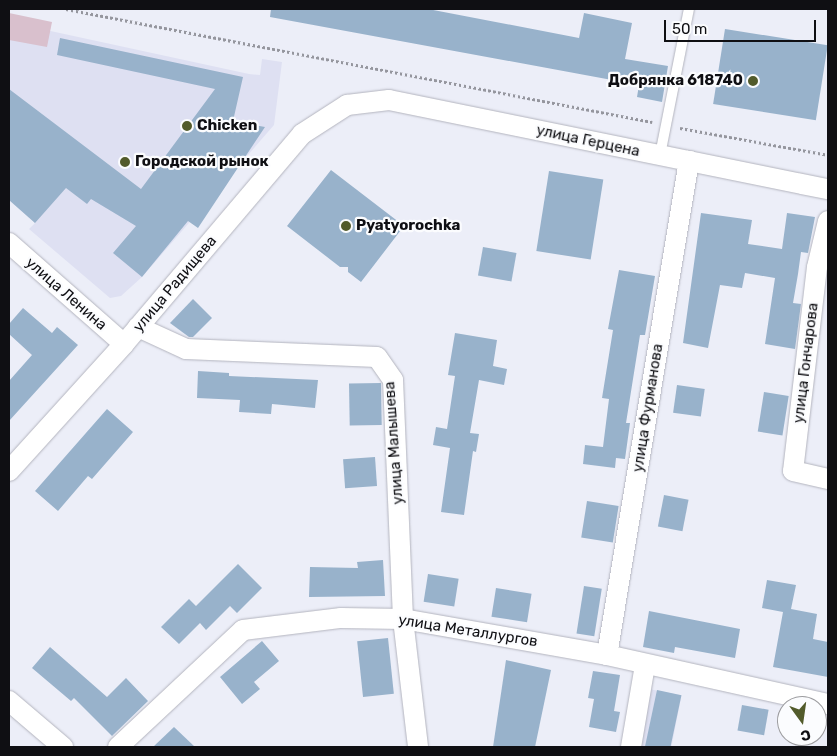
<!DOCTYPE html>
<html>
<head>
<meta charset="utf-8">
<style>
  body { margin:0 }
  #map { position:relative; width:837px; height:756px; overflow:hidden; background:#eceef8; font-family:Rubik,sans-serif }
  div>[style] { position:absolute }
  [style*='--x'] { left:calc(var(--x)*1px); top:calc(var(--y)*1px); width:calc(var(--w)*1px); rotate:calc(var(--a)*1deg) }
  .built>* { inset:0; background:#dee0f2; transform-origin:0 0 }
  .green>* { inset:0; background:#d9c0cd }
  .building>* { inset:0; background:#98b2cb; transform-origin:0 0 }
  .path>* { height:3px; margin-top:-1.5px; transform-origin:0; background:repeating-linear-gradient(90deg,#95969e 0 2.5px,transparent 0 5px) }
  .roads { filter:drop-shadow(0 0 1px #b3b4be) drop-shadow(0 0 1px #b3b4be) }
  .lane>* { height:10px; margin:-5px; padding:0 5px; transform-origin:5px; border-radius:5px; background:#fff }
  .street>* { height:20px; margin:-10px; padding:0 10px; transform-origin:10px; border-radius:10px; background:#fff }
  .dots>* { width:14px; height:14px; translate:-50% -50%; box-sizing:border-box; border:2px solid #fbfcfe; border-radius:50% }
  span { translate:-50% -50%; white-space:nowrap; text-align:center; line-height:1.15; -webkit-text-stroke:4.5px #fbfcfe; paint-order:stroke }
  .poi-label { font-size:15px; color:#0f0f13; font-weight:700 }
  .right { translate:-100% -50%; text-align:right }
  .left { translate:0 -50%; text-align:left }
  .street-label { font-size:15px; color:#0f0f13 }
  .frame { position:absolute; inset:0; border:10px solid #0f0f13; pointer-events:none }
  .north { position:absolute; left:777px; top:696px; width:50px; height:50px; box-sizing:border-box; background:#fbfcfe; border:1px solid #9d9da0; border-radius:50%; rotate:166deg; font-size:14px; font-weight:700; line-height:20px; text-align:center; color:#0f0f13 }
  .north::after { content:''; display:block; margin:auto; width:18px; height:22px; background:#525b2b; clip-path:polygon(50% 0,100% 100%,50% 72%,0 100%) }
  .scale { position:absolute; left:664px; top:20px; width:152px; height:22px; box-sizing:border-box; border:2px solid #0f0f13; border-top:0; padding-left:6px; font-size:15px; line-height:18px; white-space:nowrap; color:#0f0f13; -webkit-text-stroke:4px #fbfcfe; paint-order:stroke }
</style>
</head>
<body>
<div id="map">
  <div class="built">
    <i style="clip-path:polygon(9px 22px,249px 74px,260px 75px,262px 59px,282px 62px,274px 125px,142px 277px,121px 296px,110px 298px,29px 229px,35px 223px,9px 200px)"></i>
    <i style="left:649px;top:689px;width:33px;height:59px;rotate:11deg"></i>
  </div>
  <div class="green">
    <i style="clip-path:polygon(9px 13px,52px 22px,47px 47px,9px 40px)"></i>
  </div>
  <div class="building">
    <i style="clip-path:polygon(271px 9px,428px 9px,579px 38px,584px 13px,632px 23px,625px 59px,668px 66px,662px 102px,637px 97px,639px 85px,270px 17px)"></i>
    <i style="left:725px;top:29px;width:104px;height:76px;rotate:9deg"></i>
    <i style="clip-path:polygon(60px 38px,243px 77px,233px 121px,265px 127px,198px 228px,188px 221px,142px 277px,113px 253px,136px 226px,91px 199px,87px 204px,66px 188px,35px 223px,9px 200px,9px 89px,141px 189px,215px 89px,57px 55px)"></i>
    <i style="clip-path:polygon(331px 170px,404px 226px,361px 282px,348px 272px,348px 267px,340px 267px,287px 226px)"></i>
    <i style="left:549px;top:171px;width:55px;height:81px;rotate:9deg"></i>
    <i style="clip-path:polygon(701px 213px,752px 220px,748px 244px,782px 249px,787px 213px,815px 217px,808px 253px,801px 252px,798px 274px,793px 303px,801px 304px,795px 349px,765px 344px,775px 278px,745px 273px,742px 288px,720px 285px,708px 348px,683px 343px)"></i>
    <i style="left:483px;top:247px;width:34px;height:29px;rotate:10deg"></i>
    <i style="clip-path:polygon(619px 270px,655px 276px,645px 335px,640px 335px,626px 423px,630px 423px,625px 459px,616px 458px,615px 468px,583px 464px,585px 445px,603px 447px,609px 399px,602px 398px,613px 330px,608px 329px)"></i>
    <i style="clip-path:polygon(193px 299px,212px 318px,193px 337px,189px 337px,170px 323px)"></i>
    <i style="clip-path:polygon(23px 308px,52px 333px,57px 327px,78px 345px,9px 421px,9px 381px,32px 355px,9px 334px,9px 324px)"></i>
    <i style="clip-path:polygon(455px 333px,497px 340px,493px 366px,507px 369px,504px 385px,479px 380px,470px 433px,479px 434px,476px 452px,473px 451px,464px 515px,441px 512px,450px 448px,433px 445px,436px 427px,447px 429px,455px 376px,448px 375px)"></i>
    <i style="clip-path:polygon(198px 371px,229px 373px,229px 376px,318px 380px,315px 408px,272px 404px,271px 414px,239px 412px,240px 400px,197px 398px)"></i>
    <i style="left:381px;top:383px;width:42px;height:32px;rotate:89deg"></i>
    <i style="left:677px;top:385px;width:28px;height:28px;rotate:8deg"></i>
    <i style="left:764px;top:392px;width:25px;height:40px;rotate:9deg"></i>
    <i style="clip-path:polygon(107px 409px,133px 432px,92px 479px,88px 476px,58px 511px,35px 491px)"></i>
    <i style="left:375px;top:457px;width:29px;height:32px;rotate:86deg"></i>
    <i style="left:664px;top:495px;width:25px;height:32px;rotate:11deg"></i>
    <i style="left:587px;top:501px;width:32px;height:37px;rotate:9deg"></i>
    <i style="clip-path:polygon(383px 560px,385px 596px,309px 597px,310px 567px,358px 568px,357px 562px)"></i>
    <i style="clip-path:polygon(238px 564px,262px 588px,237px 613px,230px 606px,206px 630px,200px 623px,179px 644px,161px 627px,189px 599px,196px 606px)"></i>
    <i style="left:428px;top:574px;width:31px;height:28px;rotate:9deg"></i>
    <i style="clip-path:polygon(767px 580px,796px 585px,791px 609px,817px 614px,813px 639px,828px 642px,828px 677px,773px 667px,783px 612px,762px 608px)"></i>
    <i style="left:584px;top:586px;width:18px;height:48px;rotate:9deg"></i>
    <i style="left:496px;top:588px;width:36px;height:29px;rotate:9deg"></i>
    <i style="clip-path:polygon(649px 611px,740px 629px,735px 658px,675px 647px,674px 653px,643px 647px)"></i>
    <i style="left:388px;top:638px;width:56px;height:31px;rotate:84deg"></i>
    <i style="clip-path:polygon(262px 641px,279px 661px,254px 682px,260px 689px,242px 704px,220px 677px)"></i>
    <i style="clip-path:polygon(50px 647px,107px 697px,126px 678px,148px 701px,112px 736px,74px 698px,71px 701px,32px 668px)"></i>
    <i style="clip-path:polygon(506px 660px,551px 670px,535px 747px,493px 747px)"></i>
    <i style="clip-path:polygon(593px 671px,620px 675px,614px 711px,620px 712px,616px 732px,589px 727px,594px 699px,588px 698px)"></i>
    <i style="left:657px;top:690px;width:25px;height:58px;rotate:12deg"></i>
    <i style="left:742px;top:705px;width:27px;height:26px;rotate:10deg"></i>
    <i style="clip-path:polygon(174px 727px,195px 747px,153px 747px)"></i>
  </div>
  <div class="path">
    <i style="--x:66;--y:9;--w:597;--a:10.91"></i>
    <i style="--x:680;--y:128;--w:150;--a:10.3"></i>
  </div>
  <div class="roads">
    <div class="lane">
      <i style="--x:660;--y:155;--w:149;--a:-78.8"></i>
    </div>
    <div class="street">
      <i style="--x:828;--y:221;--w:47;--a:103.4"></i>
      <i style="--x:817;--y:267;--w:205;--a:96.7"></i>
      <i style="--x:793;--y:471;--w:36;--a:13"></i>
      <i style="--x:9;--y:243;--w:153;--a:41.3"></i>
      <i style="--x:138;--y:327;--w:53;--a:24.6"></i>
      <i style="--x:186;--y:349;--w:191;--a:2.4"></i>
      <i style="--x:377;--y:357;--w:28;--a:55"></i>
      <i style="--x:393;--y:380;--w:239;--a:87.6"></i>
      <i style="--x:403;--y:619;--w:129;--a:83.3"></i>
      <i style="--x:9;--y:471;--w:171;--a:-47.8"></i>
      <i style="--x:124;--y:344;--w:275;--a:-49.7"></i>
      <i style="--x:302;--y:134;--w:54;--a:-32.8"></i>
      <i style="--x:347;--y:105;--w:42;--a:-6.8"></i>
      <i style="--x:389;--y:100;--w:448;--a:11.5"></i>
      <i style="--x:607;--y:655;--w:501;--a:-80.58"></i>
      <i style="--x:9;--y:701;--w:71;--a:40.4"></i>
      <i style="--x:118;--y:747;--w:171;--a:-43.1"></i>
      <i style="--x:243;--y:630;--w:99;--a:-7"></i>
      <i style="--x:341;--y:618;--w:62;--a:0.9"></i>
      <i style="--x:403;--y:619;--w:207;--a:10"></i>
      <i style="--x:607;--y:655;--w:226;--a:12.5"></i>
      <i style="--x:631;--y:747;--w:83;--a:-80.3"></i>
    </div>
  </div>
  <div class="dots">
    <i style="left:753px;top:81px;background:#525b2b"></i>
    <i style="left:187px;top:126px;background:#525b2b"></i>
    <i style="left:125px;top:162px;background:#525b2b"></i>
    <i style="left:346px;top:226px;background:#525b2b"></i>
  </div>
  <div class="poi-label">
    <span class="right" style="left:743px;top:81px">Добрянка 618740</span>
    <span class="left" style="left:197px;top:126px">Chicken</span>
    <span class="left" style="left:135px;top:162px">Городской рынок</span>
    <span class="left" style="left:356px;top:226px">Pyatyorochka</span>
  </div>
  <div class="street-label">
    <span style="left:588px;top:141px;rotate:12deg">улица Герцена</span>
    <span style="left:175px;top:284px;rotate:-50deg">улица Радищева</span>
    <span style="left:66px;top:294px;rotate:41deg">улица Ленина</span>
    <span style="left:806px;top:363px;rotate:-83deg">улица Гончарова</span>
    <span style="left:648px;top:408px;rotate:-81deg">улица Фурманова</span>
    <span style="left:394px;top:443px;rotate:-94deg">улица Малышева</span>
    <span style="left:468px;top:631px;rotate:9deg">улица Металлургов</span>
  </div>
  <div class="frame"></div>
  <div class="north">С</div>
  <div class="scale">50 m</div>
</div>
</body>
</html>
